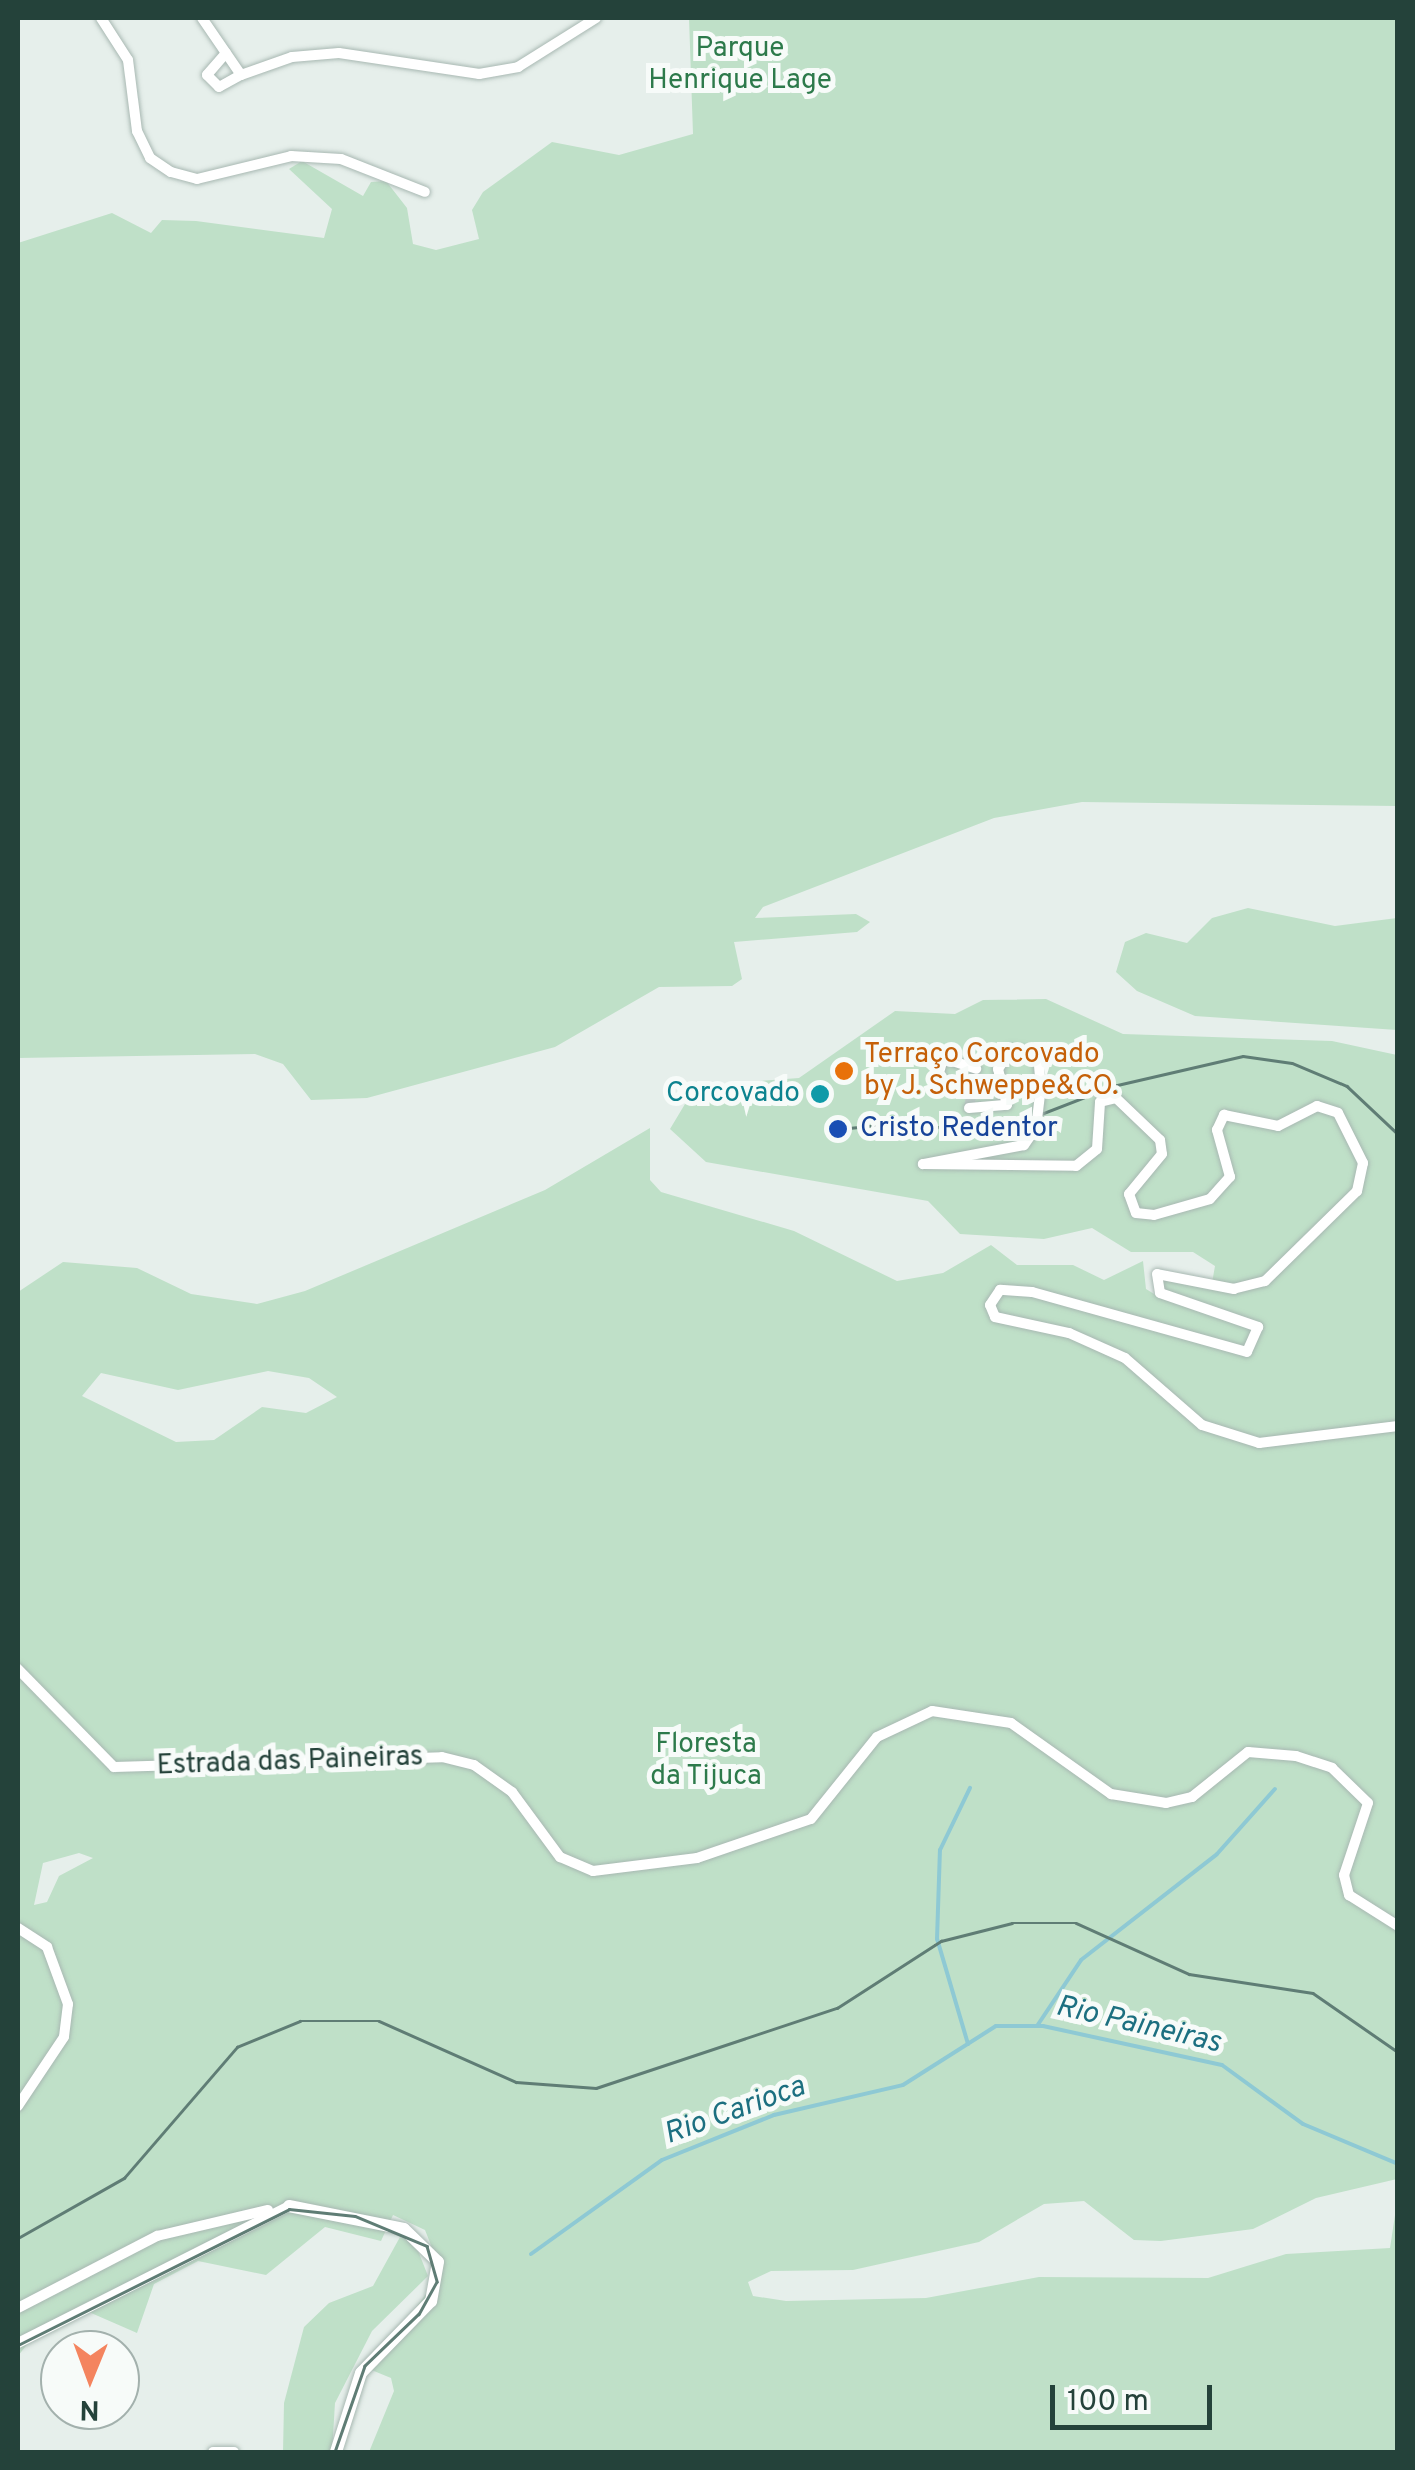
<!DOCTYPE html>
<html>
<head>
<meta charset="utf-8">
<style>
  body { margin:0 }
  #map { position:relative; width:1415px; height:2470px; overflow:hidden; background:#e6efeb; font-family:Overpass,sans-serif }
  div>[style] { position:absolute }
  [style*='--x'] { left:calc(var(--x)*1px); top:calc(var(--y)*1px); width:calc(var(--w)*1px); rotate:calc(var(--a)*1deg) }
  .green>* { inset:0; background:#bfe0c8 }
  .stream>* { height:4px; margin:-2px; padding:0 2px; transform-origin:2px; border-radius:2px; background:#8ec9d4 }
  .minor-tunnel>* { height:10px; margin-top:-5px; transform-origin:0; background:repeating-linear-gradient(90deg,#bfccc8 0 10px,transparent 0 15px) }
  .roads { filter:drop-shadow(0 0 2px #a8b8b2) drop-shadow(0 0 2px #a8b8b2) }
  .minor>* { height:10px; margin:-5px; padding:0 5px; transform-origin:5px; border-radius:5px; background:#fff }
  .tertiary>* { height:12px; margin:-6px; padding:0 6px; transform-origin:6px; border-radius:6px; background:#fff }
  .tram>* { height:2.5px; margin:-1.25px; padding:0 1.25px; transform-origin:1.25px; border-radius:1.25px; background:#5f7d75 }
  .rail>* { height:4px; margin-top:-2px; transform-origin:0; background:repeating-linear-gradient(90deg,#5f7d75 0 20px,transparent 0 30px) }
  .bridges { filter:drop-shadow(0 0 2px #a8b8b2) drop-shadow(0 0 2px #a8b8b2) }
  .minor-bridge>* { height:10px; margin:-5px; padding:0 5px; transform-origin:5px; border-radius:5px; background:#fff }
  .dots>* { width:28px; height:28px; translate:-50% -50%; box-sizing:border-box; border:5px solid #f7fbf9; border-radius:50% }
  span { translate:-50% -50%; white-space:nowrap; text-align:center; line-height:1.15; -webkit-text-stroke:10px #f7fbf9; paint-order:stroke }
  .park-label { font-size:28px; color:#2d7a4b }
  .food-label { font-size:28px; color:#c56008 }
  .left { translate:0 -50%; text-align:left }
  .culture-label { font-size:28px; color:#0d838f }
  .right { translate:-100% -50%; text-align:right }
  .transit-label { font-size:28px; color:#164399 }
  .street-label { font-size:28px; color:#24423a }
  .water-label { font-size:30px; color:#1c6f80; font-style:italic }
  .frame { position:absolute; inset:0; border:20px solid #24423a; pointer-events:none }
  .north { position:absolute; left:40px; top:2330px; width:100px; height:100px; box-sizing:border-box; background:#f7fbf9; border:2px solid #a3b1ad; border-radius:50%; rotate:181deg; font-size:28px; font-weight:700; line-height:40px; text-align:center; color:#24423a }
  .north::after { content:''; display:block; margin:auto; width:35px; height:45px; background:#f4845f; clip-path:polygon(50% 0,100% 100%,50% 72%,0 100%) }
  .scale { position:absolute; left:1050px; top:2385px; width:162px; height:45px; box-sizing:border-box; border:5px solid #24423a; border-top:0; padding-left:12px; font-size:30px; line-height:35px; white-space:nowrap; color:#24423a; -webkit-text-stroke:8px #f7fbf9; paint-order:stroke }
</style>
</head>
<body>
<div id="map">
  <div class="green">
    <i style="clip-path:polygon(689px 18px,1397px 18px,1397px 806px,1082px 802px,994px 818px,763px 907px,755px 918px,856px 914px,870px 922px,857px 932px,734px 942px,742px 979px,732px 986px,659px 987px,555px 1047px,367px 1098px,311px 1100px,283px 1064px,255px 1054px,18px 1058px,18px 243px,112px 213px,151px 233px,162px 220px,196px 221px,324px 238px,332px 209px,289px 169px,302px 161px,363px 196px,371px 182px,386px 181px,407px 208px,413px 244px,436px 250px,479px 239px,472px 210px,483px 192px,552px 142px,619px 155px,693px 134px)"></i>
    <i style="clip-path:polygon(1248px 908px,1335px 926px,1397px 918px,1397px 1030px,1195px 1016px,1137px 991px,1116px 972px,1125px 942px,1146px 933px,1187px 943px,1212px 918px)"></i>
    <i style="clip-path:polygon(evenodd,1046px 999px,1123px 1034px,1332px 1041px,1397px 1055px,1397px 2179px,1316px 2198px,1253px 2229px,1161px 2241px,1134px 2240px,1084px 2201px,1044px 2204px,979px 2242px,853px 2270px,771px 2271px,748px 2282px,753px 2296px,786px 2301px,926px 2298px,1039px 2277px,1208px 2278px,1286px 2254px,1390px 2248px,1397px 2202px,1397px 2452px,369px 2452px,394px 2391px,391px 2378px,369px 2369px,442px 2273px,425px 2230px,393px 2215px,381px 2241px,325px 2227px,266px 2275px,198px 2261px,154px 2284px,137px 2333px,82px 2309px,36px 2333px,18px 2356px,18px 1292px,63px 1262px,137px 1268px,191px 1294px,257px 1304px,305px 1291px,545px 1190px,650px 1128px,650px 1180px,661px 1192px,794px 1231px,897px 1281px,943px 1273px,991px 1245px,1017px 1265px,1073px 1265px,1104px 1280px,1143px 1261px,1146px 1289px,1159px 1297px,1161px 1277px,1212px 1283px,1215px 1266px,1193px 1252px,1131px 1252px,1092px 1228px,1044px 1239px,960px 1234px,928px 1201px,706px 1162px,670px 1129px,688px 1099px,733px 1083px,799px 1078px,895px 1011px,955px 1014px,983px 1000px,1046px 999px,268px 1371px,309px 1378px,337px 1397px,306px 1413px,262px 1407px,214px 1440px,176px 1442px,82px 1396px,101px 1373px,178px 1390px,268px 1371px,1046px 999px,79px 1853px,93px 1858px,59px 1876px,47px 1902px,34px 1905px,43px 1863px,79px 1853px)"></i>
    <i style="clip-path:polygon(400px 2237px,415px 2243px,428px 2276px,372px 2331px,335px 2403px,332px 2452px,283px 2452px,284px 2403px,304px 2327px,329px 2303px,373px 2286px)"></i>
  </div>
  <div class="stream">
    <i style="--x:1037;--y:2026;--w:79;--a:-56.3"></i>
    <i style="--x:1081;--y:1960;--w:172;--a:-37.9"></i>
    <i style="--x:1217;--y:1854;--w:87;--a:-48.3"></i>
    <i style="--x:968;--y:2044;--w:109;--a:-106.4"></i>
    <i style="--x:937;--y:1939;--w:89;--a:-88.1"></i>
    <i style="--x:940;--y:1850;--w:69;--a:-64.2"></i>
    <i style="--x:531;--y:2254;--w:161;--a:-35.7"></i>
    <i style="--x:662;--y:2160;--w:121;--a:-21.9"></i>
    <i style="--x:774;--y:2115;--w:132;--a:-13.1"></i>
    <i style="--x:903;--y:2085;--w:110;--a:-32.4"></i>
    <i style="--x:996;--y:2026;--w:47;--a:0"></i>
    <i style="--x:1043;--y:2026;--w:183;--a:12.3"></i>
    <i style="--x:1222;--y:2065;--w:100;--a:36.1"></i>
    <i style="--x:1303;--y:2124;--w:103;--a:22.8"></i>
  </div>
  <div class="minor-tunnel">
    <i style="--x:969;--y:1108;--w:40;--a:-80"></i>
  </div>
  <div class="roads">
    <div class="minor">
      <i style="--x:101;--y:18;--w:50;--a:57.3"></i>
      <i style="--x:128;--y:60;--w:72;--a:82.8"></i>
      <i style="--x:137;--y:131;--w:30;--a:64"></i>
      <i style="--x:150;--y:158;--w:25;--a:34"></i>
      <i style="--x:171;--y:172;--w:27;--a:15"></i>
      <i style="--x:197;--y:179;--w:97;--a:-13.7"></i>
      <i style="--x:291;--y:156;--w:50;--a:3.4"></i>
      <i style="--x:341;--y:159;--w:90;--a:21.4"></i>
      <i style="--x:202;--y:18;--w:69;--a:55.6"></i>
      <i style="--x:241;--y:75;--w:54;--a:-19.4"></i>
      <i style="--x:292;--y:57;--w:47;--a:-4.9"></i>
      <i style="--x:339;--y:53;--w:142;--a:8.5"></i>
      <i style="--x:479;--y:74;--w:40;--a:-10"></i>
      <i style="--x:518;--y:67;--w:92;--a:-32.1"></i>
      <i style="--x:226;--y:53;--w:29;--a:131"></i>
      <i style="--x:207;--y:75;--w:17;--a:45"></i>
      <i style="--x:219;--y:87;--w:25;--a:-29"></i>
      <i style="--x:949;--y:1084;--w:14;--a:-144"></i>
      <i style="--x:938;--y:1076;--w:19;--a:-74"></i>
      <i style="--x:943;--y:1058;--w:35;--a:18"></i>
      <i style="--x:969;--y:1108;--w:38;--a:-5"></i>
      <i style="--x:1007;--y:1105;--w:37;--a:-104"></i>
      <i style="--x:998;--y:1069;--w:23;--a:-56"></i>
      <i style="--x:1011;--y:1050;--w:27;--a:8"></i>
      <i style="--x:1038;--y:1054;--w:32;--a:85"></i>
      <i style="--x:1036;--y:1128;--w:21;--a:125"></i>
      <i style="--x:1024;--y:1145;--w:103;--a:169.3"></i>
      <i style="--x:923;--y:1164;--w:153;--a:0.7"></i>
      <i style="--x:1076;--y:1166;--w:27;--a:-39"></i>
      <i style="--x:1097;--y:1149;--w:47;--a:-86.3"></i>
      <i style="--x:1100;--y:1102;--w:16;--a:-14"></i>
      <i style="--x:1116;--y:1098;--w:61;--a:43.7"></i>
      <i style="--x:1160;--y:1140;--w:14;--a:82"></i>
      <i style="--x:1162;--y:1154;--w:52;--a:129.5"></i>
      <i style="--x:1129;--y:1194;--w:20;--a:70"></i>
      <i style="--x:1136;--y:1213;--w:18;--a:6"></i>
      <i style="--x:1154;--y:1215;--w:58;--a:-15.9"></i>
      <i style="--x:1210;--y:1199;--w:30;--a:-48"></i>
      <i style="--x:1230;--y:1177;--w:49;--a:-105.5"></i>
      <i style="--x:1217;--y:1130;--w:17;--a:-65"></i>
      <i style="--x:1224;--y:1115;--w:55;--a:11.5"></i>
      <i style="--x:1278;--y:1126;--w:44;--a:-27.1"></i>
      <i style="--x:1317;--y:1106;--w:22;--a:18"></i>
      <i style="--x:1338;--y:1113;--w:56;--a:63.4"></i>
      <i style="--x:1363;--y:1163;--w:29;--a:102"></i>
      <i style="--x:1357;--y:1191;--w:129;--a:135.6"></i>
      <i style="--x:1265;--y:1281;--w:32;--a:166"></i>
      <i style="--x:1234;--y:1289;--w:78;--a:-169"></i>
      <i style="--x:1157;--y:1274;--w:19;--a:81"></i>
      <i style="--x:1160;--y:1293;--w:104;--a:19.1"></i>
      <i style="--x:1258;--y:1327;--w:27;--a:114"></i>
      <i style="--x:1247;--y:1352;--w:223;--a:-164.4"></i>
      <i style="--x:1032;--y:1292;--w:32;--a:-176"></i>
      <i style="--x:1000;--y:1290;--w:18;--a:124"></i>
      <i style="--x:990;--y:1305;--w:13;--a:67"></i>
      <i style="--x:995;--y:1317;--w:76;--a:12.2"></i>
      <i style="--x:1069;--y:1333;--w:61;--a:24.1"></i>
      <i style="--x:1125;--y:1358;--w:102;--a:41"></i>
      <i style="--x:1202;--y:1425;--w:60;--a:17.5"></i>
      <i style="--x:1259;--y:1443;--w:140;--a:-7"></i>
      <i style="--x:18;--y:1669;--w:137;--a:45.6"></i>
      <i style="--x:114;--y:1767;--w:328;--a:-1.7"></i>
      <i style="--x:442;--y:1757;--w:33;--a:14"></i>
      <i style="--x:474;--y:1765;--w:47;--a:35.4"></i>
      <i style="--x:512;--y:1792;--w:81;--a:53.6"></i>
      <i style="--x:560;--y:1857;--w:36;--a:23"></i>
      <i style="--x:593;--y:1871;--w:105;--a:-7.1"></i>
      <i style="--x:697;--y:1858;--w:120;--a:-18.9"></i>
      <i style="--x:811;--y:1819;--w:105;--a:-51.2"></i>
      <i style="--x:877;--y:1737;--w:61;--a:-25.3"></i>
      <i style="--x:932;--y:1711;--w:80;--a:8.6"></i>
      <i style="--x:1011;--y:1723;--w:123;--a:35.4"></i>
      <i style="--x:1111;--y:1794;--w:56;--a:9.3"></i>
      <i style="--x:1166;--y:1803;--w:27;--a:-13"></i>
      <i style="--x:1192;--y:1797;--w:72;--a:-38.8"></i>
      <i style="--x:1248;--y:1752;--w:48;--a:4.8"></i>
      <i style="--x:1296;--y:1756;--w:38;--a:18"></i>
      <i style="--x:1332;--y:1768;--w:50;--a:44.2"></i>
      <i style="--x:1368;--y:1803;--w:76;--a:108.4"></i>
      <i style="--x:1344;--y:1875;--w:21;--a:76"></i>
      <i style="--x:1349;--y:1895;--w:58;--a:32.3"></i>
      <i style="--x:18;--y:1928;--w:35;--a:33"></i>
      <i style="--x:47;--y:1947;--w:61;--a:69.8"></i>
      <i style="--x:68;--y:2004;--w:33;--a:97"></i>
      <i style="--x:64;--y:2037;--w:83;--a:123.7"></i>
      <i style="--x:18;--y:2308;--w:157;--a:-27.4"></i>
      <i style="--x:157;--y:2236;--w:114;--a:-13.2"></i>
      <i style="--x:18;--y:2343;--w:304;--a:-26.8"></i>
      <i style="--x:213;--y:2452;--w:21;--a:0"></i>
    </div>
    <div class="tertiary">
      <i style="--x:289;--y:2206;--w:117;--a:11.3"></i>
      <i style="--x:404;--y:2229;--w:47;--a:44.1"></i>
      <i style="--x:438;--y:2262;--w:40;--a:100"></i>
      <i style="--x:431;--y:2301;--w:100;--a:134.2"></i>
      <i style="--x:361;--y:2373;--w:83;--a:107.6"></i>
    </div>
  </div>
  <div class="tram">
    <i style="--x:838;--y:1129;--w:63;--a:-5.4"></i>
    <i style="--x:901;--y:1123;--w:92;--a:6.3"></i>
    <i style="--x:992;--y:1133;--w:130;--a:-21.2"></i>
    <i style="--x:1113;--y:1086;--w:133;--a:-13"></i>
    <i style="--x:1243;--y:1056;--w:49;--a:8.1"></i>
    <i style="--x:1292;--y:1063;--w:60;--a:22.7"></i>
    <i style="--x:1347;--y:1086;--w:70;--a:43.3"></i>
    <i style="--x:18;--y:2238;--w:122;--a:-29.5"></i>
    <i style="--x:124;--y:2178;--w:173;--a:-49.2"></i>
    <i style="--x:237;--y:2047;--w:68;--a:-22.4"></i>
    <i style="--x:300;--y:2021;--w:79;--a:0"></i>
    <i style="--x:379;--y:2021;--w:150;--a:24"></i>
    <i style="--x:516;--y:2082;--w:80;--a:4.3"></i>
    <i style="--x:596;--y:2088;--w:254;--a:-18.4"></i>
    <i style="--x:837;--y:2008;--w:124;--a:-32.8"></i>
    <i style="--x:941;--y:1941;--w:73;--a:-14.2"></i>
    <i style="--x:1012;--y:1923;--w:64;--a:0"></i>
    <i style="--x:1076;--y:1923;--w:124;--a:24.3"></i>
    <i style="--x:1189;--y:1974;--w:125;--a:8.7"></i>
    <i style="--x:1313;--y:1993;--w:103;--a:34.8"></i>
    <i style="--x:18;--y:2345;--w:303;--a:-26.6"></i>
    <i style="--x:289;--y:2209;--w:66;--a:6.1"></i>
    <i style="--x:355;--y:2216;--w:78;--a:22.6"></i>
    <i style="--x:427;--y:2246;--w:37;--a:74"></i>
    <i style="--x:437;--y:2282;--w:37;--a:119"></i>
    <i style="--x:419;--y:2314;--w:75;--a:136.1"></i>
    <i style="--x:365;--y:2366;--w:91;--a:109.2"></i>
  </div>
  <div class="rail">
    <i style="--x:936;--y:1945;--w:1;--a:-90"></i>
  </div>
  <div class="bridges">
    <div class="minor-bridge">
      <i style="--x:1036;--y:1128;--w:42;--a:-83.2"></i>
    </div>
  </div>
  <div class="dots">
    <i style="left:844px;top:1071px;background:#e8710a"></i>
    <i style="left:820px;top:1094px;background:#0f9aa8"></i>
    <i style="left:838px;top:1129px;background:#1a4fb4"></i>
  </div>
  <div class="park-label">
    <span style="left:740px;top:65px">Parque<br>Henrique Lage</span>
    <span style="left:706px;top:1761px">Floresta<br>da Tijuca</span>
  </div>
  <div class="food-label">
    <span class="left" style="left:864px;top:1071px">Terraço Corcovado<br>by J. Schweppe&amp;CO.</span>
  </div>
  <div class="culture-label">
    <span class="right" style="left:800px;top:1094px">Corcovado</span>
  </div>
  <div class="transit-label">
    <span class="left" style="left:860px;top:1129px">Cristo Redentor</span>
  </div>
  <div class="street-label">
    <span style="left:290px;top:1762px;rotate:-2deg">Estrada das Paineiras</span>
  </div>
  <div class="water-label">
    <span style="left:1138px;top:2026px;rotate:13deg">Rio Paineiras</span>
    <span style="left:735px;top:2112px;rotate:-20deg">Rio Carioca</span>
  </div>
  <div class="frame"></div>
  <div class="north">N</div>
  <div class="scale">100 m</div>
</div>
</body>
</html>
